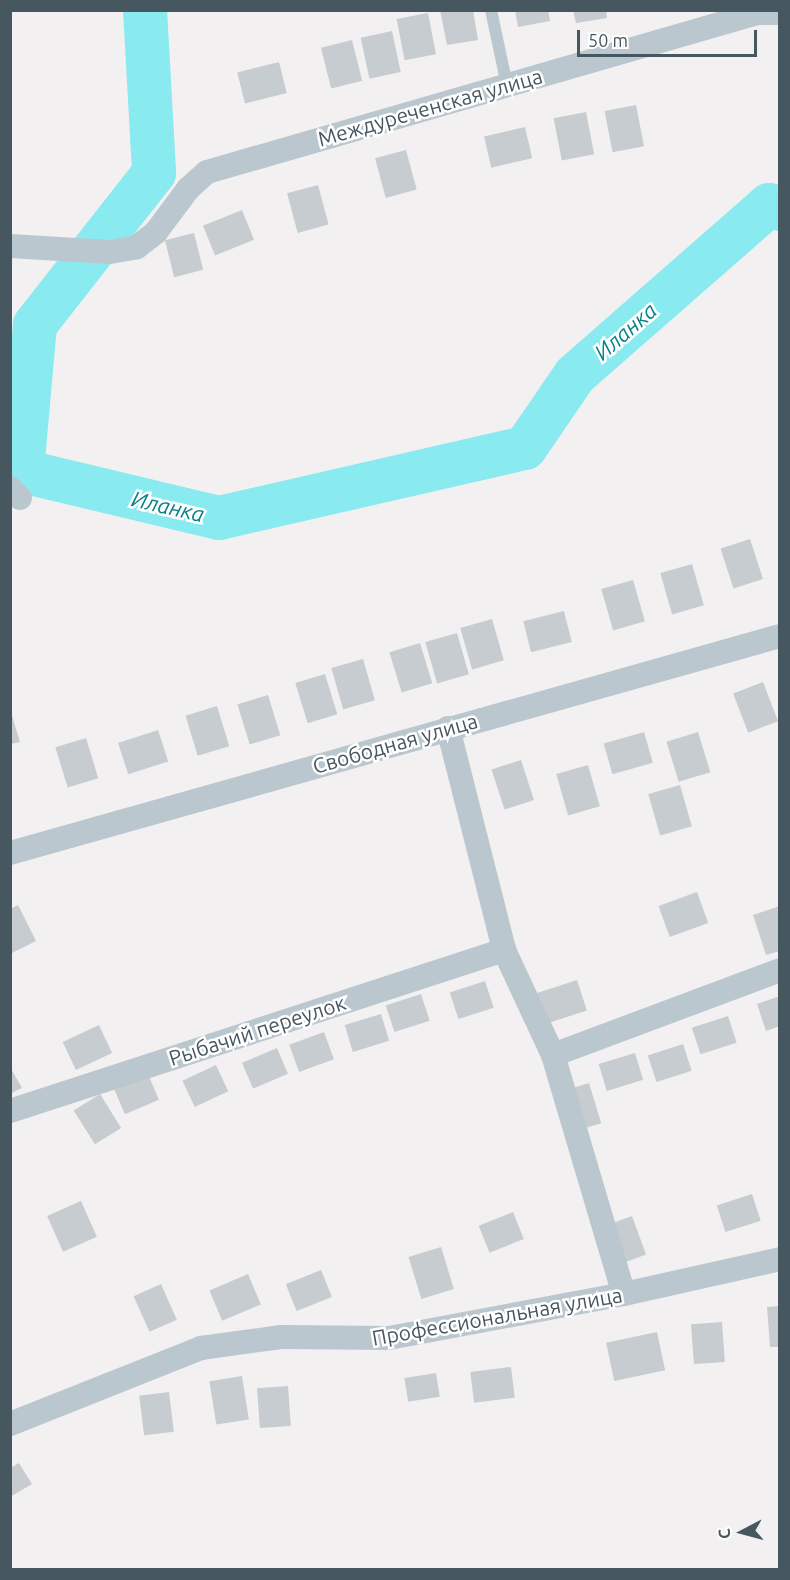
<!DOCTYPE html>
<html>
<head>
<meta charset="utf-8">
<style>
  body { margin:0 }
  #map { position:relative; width:790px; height:1580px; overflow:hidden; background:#f3f0f1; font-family:Ubuntu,sans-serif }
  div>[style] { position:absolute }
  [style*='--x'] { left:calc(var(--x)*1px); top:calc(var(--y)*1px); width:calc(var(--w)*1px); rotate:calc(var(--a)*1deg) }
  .river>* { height:44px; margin:-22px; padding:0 22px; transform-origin:22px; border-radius:22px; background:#89eaf0 }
  .building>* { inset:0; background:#c7ccd0; transform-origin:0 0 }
  .service>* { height:12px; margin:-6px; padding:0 6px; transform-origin:6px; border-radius:6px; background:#bbc7ce }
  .minor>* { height:24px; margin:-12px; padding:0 12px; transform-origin:12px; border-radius:12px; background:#bbc7ce }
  span { translate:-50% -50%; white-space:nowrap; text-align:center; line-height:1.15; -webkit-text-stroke:5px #fff; paint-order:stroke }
  .street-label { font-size:21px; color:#47575f }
  .water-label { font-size:22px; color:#09838a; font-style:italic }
  .frame { position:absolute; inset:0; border:12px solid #47575f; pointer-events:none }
  .north { position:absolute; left:712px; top:1502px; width:60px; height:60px; -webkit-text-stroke:4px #fff; paint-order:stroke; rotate:264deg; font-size:16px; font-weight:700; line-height:24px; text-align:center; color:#47575f }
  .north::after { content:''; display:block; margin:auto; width:21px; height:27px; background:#47575f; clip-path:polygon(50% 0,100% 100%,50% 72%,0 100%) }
  .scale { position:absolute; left:577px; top:30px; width:180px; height:27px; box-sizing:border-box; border:3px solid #47575f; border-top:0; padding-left:8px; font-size:18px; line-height:21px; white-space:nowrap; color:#47575f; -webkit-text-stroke:4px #fff; paint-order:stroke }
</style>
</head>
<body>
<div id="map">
  <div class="river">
    <i style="--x:145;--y:10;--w:163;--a:86.8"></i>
    <i style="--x:154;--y:173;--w:193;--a:128.1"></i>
    <i style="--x:35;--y:325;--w:147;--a:95.1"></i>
    <i style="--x:22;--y:471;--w:203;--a:13.4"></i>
    <i style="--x:219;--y:518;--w:314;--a:-12.9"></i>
    <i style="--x:525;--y:448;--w:88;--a:-55.6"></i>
    <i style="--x:575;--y:375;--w:258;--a:-41.2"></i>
    <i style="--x:769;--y:205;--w:12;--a:20"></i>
  </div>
  <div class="building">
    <i style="clip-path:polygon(440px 10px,473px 10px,478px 40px,447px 45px)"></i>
    <i style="clip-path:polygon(515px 10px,548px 10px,550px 21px,518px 27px)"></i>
    <i style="clip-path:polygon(573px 10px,606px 10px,607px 18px,576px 23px)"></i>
    <i style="left:428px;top:13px;width:42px;height:32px;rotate:79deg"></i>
    <i style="left:392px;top:31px;width:42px;height:32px;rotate:78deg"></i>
    <i style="left:352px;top:40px;width:42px;height:32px;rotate:76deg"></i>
    <i style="left:279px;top:62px;width:32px;height:43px;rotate:76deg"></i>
    <i style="left:636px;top:105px;width:42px;height:32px;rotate:79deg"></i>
    <i style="left:586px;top:112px;width:43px;height:33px;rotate:79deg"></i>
    <i style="left:525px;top:127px;width:32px;height:42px;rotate:77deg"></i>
    <i style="left:406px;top:150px;width:41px;height:32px;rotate:75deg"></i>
    <i style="left:318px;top:185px;width:41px;height:32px;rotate:75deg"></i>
    <i style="left:242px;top:210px;width:32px;height:42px;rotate:68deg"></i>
    <i style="left:194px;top:233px;width:38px;height:30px;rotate:76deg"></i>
    <i style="left:750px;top:539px;width:42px;height:31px;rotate:72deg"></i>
    <i style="left:692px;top:564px;width:43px;height:33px;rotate:74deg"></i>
    <i style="left:633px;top:580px;width:43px;height:33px;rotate:74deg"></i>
    <i style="left:564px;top:611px;width:32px;height:42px;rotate:76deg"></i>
    <i style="left:492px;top:619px;width:43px;height:33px;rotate:74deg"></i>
    <i style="left:457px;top:633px;width:43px;height:33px;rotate:74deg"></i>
    <i style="left:420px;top:643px;width:42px;height:32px;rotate:73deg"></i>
    <i style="left:363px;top:659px;width:43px;height:33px;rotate:74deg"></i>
    <i style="left:325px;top:674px;width:42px;height:31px;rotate:73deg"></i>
    <i style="left:763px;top:682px;width:42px;height:32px;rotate:69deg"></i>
    <i style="left:268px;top:695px;width:42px;height:32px;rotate:73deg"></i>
    <i style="left:217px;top:706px;width:42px;height:33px;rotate:73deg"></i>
    <i style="clip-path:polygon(10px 709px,20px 742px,10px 744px)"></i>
    <i style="left:158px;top:730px;width:33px;height:42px;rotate:72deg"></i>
    <i style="left:644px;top:732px;width:32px;height:42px;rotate:74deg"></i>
    <i style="left:698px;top:732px;width:42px;height:33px;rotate:73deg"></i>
    <i style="left:86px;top:738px;width:42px;height:32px;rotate:73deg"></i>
    <i style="left:521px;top:760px;width:42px;height:31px;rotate:72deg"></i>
    <i style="left:588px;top:765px;width:43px;height:33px;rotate:74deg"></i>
    <i style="left:680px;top:785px;width:43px;height:33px;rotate:74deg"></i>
    <i style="left:697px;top:892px;width:33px;height:41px;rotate:70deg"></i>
    <i style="clip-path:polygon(18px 905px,36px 941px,10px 954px,10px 909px)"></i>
    <i style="clip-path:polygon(780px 906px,780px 951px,766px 955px,753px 915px)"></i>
    <i style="left:577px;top:980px;width:32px;height:42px;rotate:72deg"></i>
    <i style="left:485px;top:981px;width:28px;height:37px;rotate:72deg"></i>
    <i style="left:421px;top:994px;width:28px;height:37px;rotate:72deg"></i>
    <i style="clip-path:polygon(780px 996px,780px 1026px,766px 1031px,757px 1004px)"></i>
    <i style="left:381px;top:1014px;width:28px;height:38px;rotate:73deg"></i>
    <i style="left:728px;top:1016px;width:28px;height:38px;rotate:72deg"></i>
    <i style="left:99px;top:1025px;width:31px;height:40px;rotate:65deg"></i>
    <i style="left:324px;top:1032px;width:29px;height:37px;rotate:70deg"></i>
    <i style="left:683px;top:1044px;width:28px;height:37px;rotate:72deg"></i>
    <i style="left:277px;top:1048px;width:28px;height:38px;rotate:67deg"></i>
    <i style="left:635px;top:1053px;width:28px;height:38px;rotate:73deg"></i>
    <i style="left:216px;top:1065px;width:29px;height:37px;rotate:65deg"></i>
    <i style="clip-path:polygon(10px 1067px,22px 1088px,10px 1094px)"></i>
    <i style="left:148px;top:1074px;width:28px;height:37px;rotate:67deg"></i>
    <i style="left:589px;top:1083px;width:42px;height:33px;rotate:73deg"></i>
    <i style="left:100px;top:1094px;width:40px;height:31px;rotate:58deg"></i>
    <i style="left:752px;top:1194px;width:28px;height:37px;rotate:72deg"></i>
    <i style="left:81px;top:1201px;width:39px;height:37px;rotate:66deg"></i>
    <i style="left:513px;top:1212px;width:29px;height:37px;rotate:68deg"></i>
    <i style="left:632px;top:1216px;width:41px;height:31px;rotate:70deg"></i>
    <i style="left:441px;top:1247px;width:44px;height:34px;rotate:73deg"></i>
    <i style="left:321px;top:1270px;width:29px;height:38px;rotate:68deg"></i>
    <i style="left:248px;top:1274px;width:33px;height:42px;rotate:67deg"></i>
    <i style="left:161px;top:1284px;width:39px;height:30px;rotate:66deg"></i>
    <i style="clip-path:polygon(780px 1306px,780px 1347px,770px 1347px,767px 1307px)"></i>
    <i style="left:722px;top:1322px;width:40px;height:31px;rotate:86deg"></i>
    <i style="left:657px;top:1332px;width:39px;height:52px;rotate:78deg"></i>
    <i style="left:511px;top:1367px;width:31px;height:41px;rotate:83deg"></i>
    <i style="left:436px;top:1373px;width:24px;height:32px;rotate:81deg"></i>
    <i style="left:242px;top:1376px;width:44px;height:33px;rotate:81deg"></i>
    <i style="left:288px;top:1386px;width:40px;height:31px;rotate:86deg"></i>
    <i style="left:169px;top:1392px;width:40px;height:30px;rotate:83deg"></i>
    <i style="clip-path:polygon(19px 1463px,32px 1484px,10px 1497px,10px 1468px)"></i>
  </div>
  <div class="service">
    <i style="--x:491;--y:10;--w:77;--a:78"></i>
  </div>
  <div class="minor">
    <i style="--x:10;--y:246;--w:100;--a:3.4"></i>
    <i style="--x:110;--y:252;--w:27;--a:-10"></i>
    <i style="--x:137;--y:247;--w:24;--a:-38"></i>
    <i style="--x:156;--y:232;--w:54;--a:-53.3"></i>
    <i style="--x:188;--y:189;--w:25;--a:-42"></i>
    <i style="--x:207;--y:172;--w:573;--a:-16.12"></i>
    <i style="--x:757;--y:13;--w:23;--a:0"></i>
    <i style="--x:10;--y:488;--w:14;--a:45"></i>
    <i style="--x:448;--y:728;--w:229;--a:75.8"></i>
    <i style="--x:504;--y:950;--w:116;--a:65"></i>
    <i style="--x:553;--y:1055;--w:249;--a:73.5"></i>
    <i style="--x:10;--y:853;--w:800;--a:-15.74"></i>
    <i style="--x:553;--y:1055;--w:242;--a:-20.5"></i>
    <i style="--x:10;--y:1111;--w:520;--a:-18.05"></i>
    <i style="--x:10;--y:1424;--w:206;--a:-21.7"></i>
    <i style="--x:201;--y:1348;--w:81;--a:-7.8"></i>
    <i style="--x:281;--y:1337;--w:108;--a:0.5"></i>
    <i style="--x:389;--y:1338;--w:239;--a:-10.6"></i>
    <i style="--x:624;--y:1294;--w:160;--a:-12.6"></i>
  </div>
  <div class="street-label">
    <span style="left:430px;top:107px;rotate:-16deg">Междуреченская улица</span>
    <span style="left:395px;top:743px;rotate:-16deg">Свободная улица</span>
    <span style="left:257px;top:1030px;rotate:-18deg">Рыбачий переулок</span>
    <span style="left:497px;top:1316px;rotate:-10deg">Профессиональная улица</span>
  </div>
  <div class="water-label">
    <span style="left:625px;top:331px;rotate:-41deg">Иланка</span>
    <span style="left:168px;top:506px;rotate:13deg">Иланка</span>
  </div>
  <div class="frame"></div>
  <div class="north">С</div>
  <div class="scale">50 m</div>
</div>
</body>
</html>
